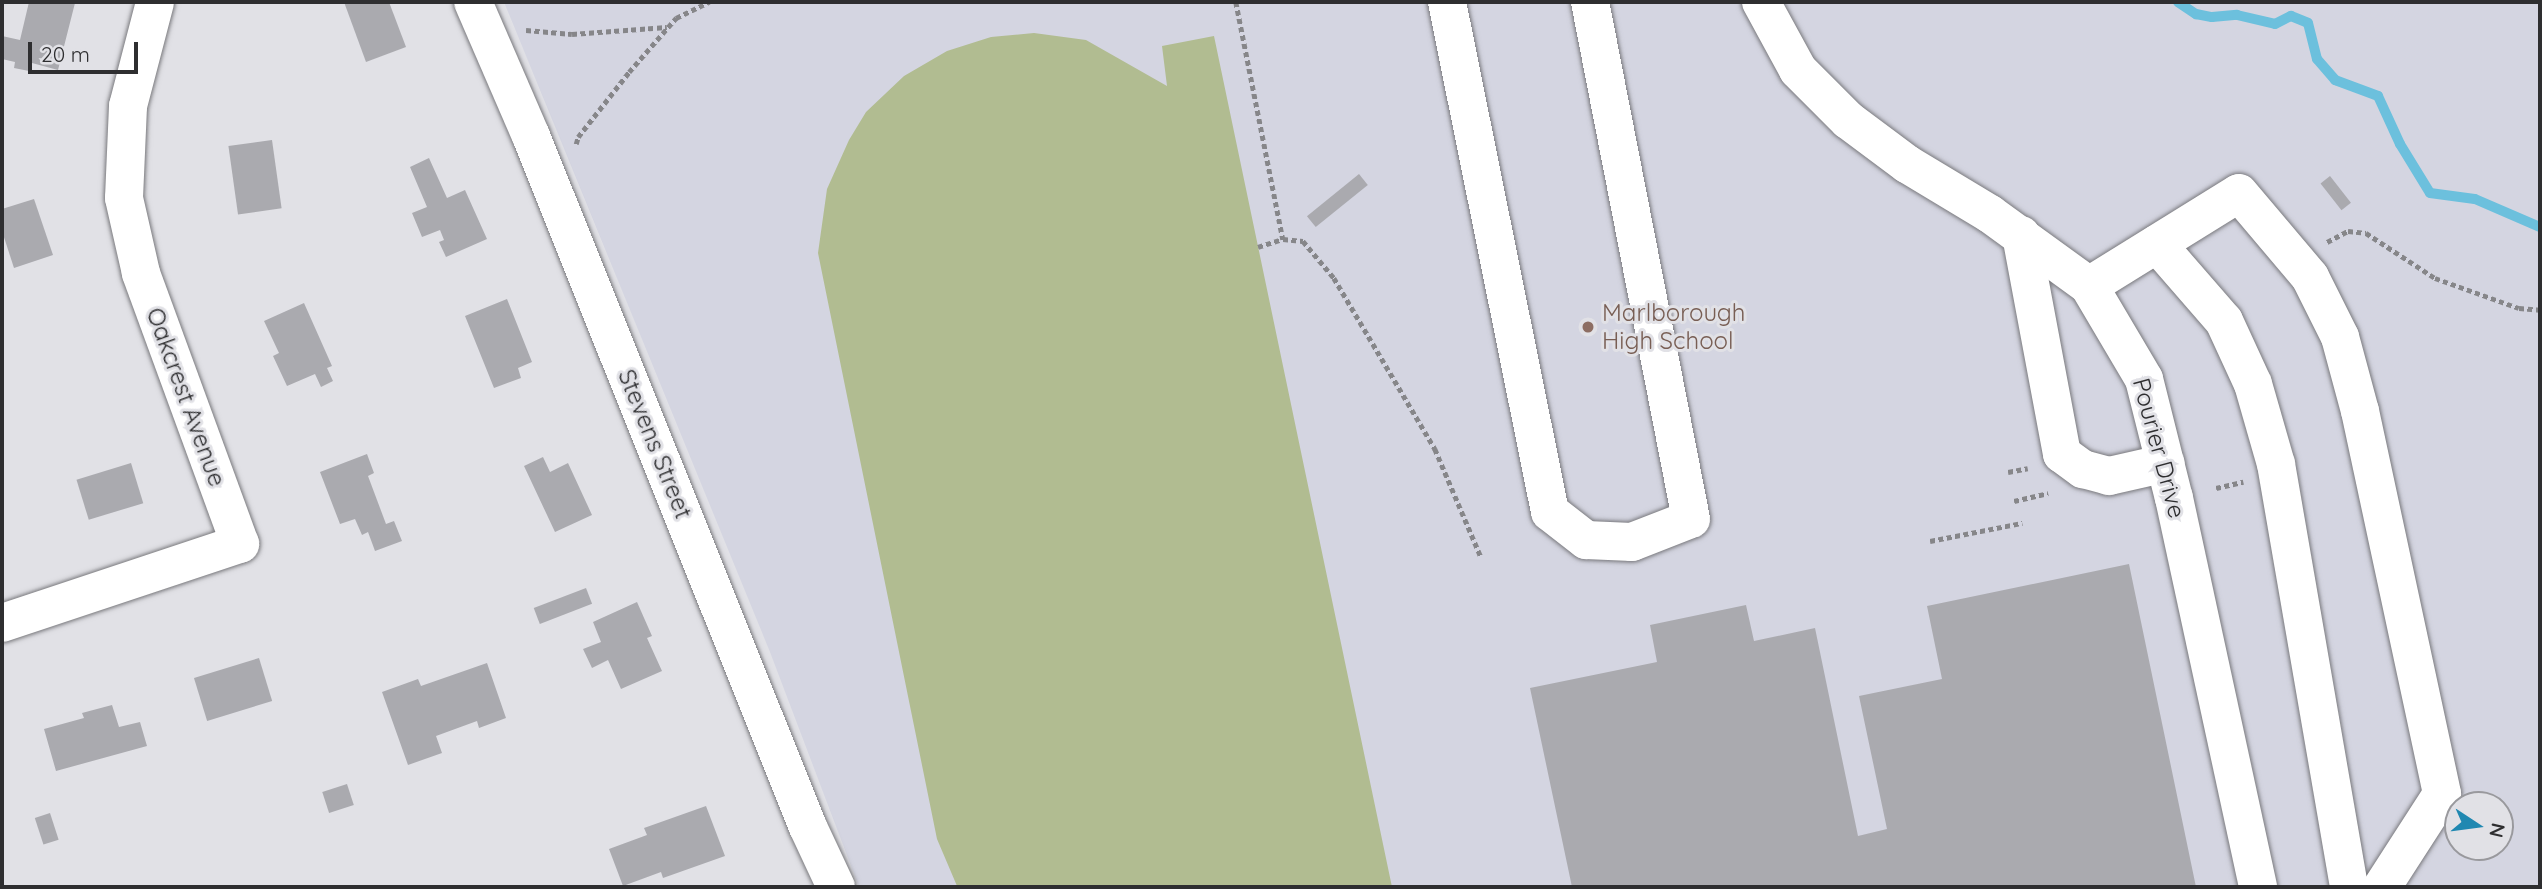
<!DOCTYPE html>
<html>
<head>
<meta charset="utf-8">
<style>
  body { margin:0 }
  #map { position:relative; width:2542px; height:889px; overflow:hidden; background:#e1e1e6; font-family:Quicksand,sans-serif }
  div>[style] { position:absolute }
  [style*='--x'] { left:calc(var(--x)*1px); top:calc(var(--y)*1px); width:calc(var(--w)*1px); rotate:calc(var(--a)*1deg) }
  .built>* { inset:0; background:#d4d5e1 }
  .green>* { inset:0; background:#b1bc91 }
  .stream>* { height:10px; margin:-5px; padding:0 5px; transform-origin:5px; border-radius:5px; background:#6cc0dd }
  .building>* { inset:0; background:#aaaaaf; transform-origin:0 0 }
  .path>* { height:4.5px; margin-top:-2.25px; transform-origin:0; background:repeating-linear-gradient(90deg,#868689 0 5px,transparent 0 8.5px) }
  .roads { filter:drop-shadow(0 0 2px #79797d) drop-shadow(0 0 2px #79797d) }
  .minor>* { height:38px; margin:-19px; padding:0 19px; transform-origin:19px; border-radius:19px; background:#fff }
  .dots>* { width:19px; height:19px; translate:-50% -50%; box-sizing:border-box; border:4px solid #e1e1e6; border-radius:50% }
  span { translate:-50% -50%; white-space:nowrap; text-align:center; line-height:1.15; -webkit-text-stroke:6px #e1e1e6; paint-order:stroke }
  .education-label { font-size:24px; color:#785e54 }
  .left { translate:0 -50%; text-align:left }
  .street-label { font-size:24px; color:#2e2e30 }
  .frame { position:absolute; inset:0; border:4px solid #2e2e30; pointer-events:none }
  .north { position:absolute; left:2444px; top:791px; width:70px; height:70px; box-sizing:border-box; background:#e1e1e6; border:2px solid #99999d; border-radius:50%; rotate:103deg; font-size:19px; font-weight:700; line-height:28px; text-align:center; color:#2e2e30 }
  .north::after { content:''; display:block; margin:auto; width:24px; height:32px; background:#2088b1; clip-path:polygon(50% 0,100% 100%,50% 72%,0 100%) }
  .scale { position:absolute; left:28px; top:42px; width:110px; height:32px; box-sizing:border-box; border:4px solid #2e2e30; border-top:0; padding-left:9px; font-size:21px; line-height:24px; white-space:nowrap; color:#2e2e30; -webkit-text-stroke:5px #e1e1e6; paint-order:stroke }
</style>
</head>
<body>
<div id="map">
  <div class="built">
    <i style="clip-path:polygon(evenodd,504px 2px,2540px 2px,2540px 887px,859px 887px,770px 652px,504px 2px,2458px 805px,2500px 805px,2500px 847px,2458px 847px,2458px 805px)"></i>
  </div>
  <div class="green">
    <i style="clip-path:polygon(1034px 33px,1086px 40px,1167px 86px,1162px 46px,1214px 36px,1392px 887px,957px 886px,937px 839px,818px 253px,827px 189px,849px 140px,866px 112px,904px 76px,947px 51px,991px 37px)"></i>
  </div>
  <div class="stream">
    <i style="--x:2178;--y:2;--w:22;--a:34"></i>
    <i style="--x:2196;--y:14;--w:16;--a:11"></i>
    <i style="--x:2212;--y:17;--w:25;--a:-5"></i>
    <i style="--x:2237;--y:15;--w:39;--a:13"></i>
    <i style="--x:2275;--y:24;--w:18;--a:-27"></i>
    <i style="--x:2291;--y:16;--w:18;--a:22"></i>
    <i style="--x:2308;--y:23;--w:37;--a:76"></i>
    <i style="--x:2317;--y:59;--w:28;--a:49"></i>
    <i style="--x:2335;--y:80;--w:46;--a:20.4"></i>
    <i style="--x:2378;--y:96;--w:53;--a:65.4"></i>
    <i style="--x:2400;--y:144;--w:57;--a:58.5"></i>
    <i style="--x:2430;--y:193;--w:45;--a:7.6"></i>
    <i style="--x:2475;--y:199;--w:71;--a:23.3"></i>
  </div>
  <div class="building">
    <i style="clip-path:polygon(29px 2px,75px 3px,58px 70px,32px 63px,29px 71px,14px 68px,15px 62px,2px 59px,2px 36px,20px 40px)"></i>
    <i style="clip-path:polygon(344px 2px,389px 2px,406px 47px,366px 62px)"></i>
    <i style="left:272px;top:140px;width:69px;height:44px;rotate:82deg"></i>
    <i style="clip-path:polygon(429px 158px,447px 198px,465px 190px,487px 239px,446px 257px,439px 242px,444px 240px,440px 230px,422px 237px,412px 213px,427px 207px,410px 167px)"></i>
    <i style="left:1359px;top:174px;width:14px;height:67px;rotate:51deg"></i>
    <i style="left:2330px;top:176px;width:34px;height:12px;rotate:52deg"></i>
    <i style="clip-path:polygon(34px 199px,53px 255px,14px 268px,2px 231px,2px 209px)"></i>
    <i style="clip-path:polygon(507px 299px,532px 362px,518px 368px,521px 378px,494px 388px,465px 316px)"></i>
    <i style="clip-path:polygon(304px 303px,332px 366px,327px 368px,333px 381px,321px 387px,315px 374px,287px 386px,273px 356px,279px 353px,264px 321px)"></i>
    <i style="clip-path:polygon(367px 454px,374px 473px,368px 476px,386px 524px,394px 521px,402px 541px,375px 551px,368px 532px,362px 535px,355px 519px,340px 524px,320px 472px)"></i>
    <i style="clip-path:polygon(543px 457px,550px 472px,568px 463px,592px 515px,555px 532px,524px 466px)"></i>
    <i style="left:131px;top:463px;width:42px;height:57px;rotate:73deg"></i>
    <i style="clip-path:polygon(2129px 564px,2196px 887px,1572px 887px,1530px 688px,1657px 662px,1650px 625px,1746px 605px,1754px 641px,1815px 628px,1858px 836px,1887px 829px,1859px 696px,1942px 679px,1927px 606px)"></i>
    <i style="left:586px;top:588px;width:17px;height:56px;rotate:69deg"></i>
    <i style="clip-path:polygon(637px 602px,652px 636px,647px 638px,662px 671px,621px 689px,608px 660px,592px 668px,583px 649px,601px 642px,593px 622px)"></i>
    <i style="left:259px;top:658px;width:45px;height:68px;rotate:73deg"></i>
    <i style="clip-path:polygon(487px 663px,506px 718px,479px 728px,477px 721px,436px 736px,442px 753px,408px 765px,382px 692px,418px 679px,421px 686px)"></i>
    <i style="clip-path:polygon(112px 705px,119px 727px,140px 722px,147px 746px,56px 771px,44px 729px,84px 718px,82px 713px)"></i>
    <i style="left:347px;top:784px;width:22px;height:26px;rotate:72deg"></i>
    <i style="clip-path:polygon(706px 806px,725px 856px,663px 878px,661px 872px,623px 886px,609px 849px,647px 835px,644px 828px)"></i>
    <i style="left:50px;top:813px;width:28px;height:16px;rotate:72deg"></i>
  </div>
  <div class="path">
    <i style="--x:1236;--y:2;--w:242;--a:78.8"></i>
    <i style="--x:1283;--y:239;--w:20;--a:6"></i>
    <i style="--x:1303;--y:241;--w:48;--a:50"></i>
    <i style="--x:1334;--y:278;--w:199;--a:59.4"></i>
    <i style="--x:1435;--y:449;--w:117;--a:66.9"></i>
    <i style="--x:526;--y:30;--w:46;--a:5"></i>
    <i style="--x:572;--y:34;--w:95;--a:-4.2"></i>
    <i style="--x:576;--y:144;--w:7;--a:-74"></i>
    <i style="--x:578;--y:137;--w:83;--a:-51.9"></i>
    <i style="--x:629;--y:72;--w:72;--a:-49"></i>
    <i style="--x:676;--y:18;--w:37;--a:-26"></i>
    <i style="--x:2327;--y:242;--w:24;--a:-28"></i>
    <i style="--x:2348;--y:231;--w:18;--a:6"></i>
    <i style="--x:2366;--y:233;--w:82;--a:33.1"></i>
    <i style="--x:2435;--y:278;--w:89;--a:19.7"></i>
    <i style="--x:2519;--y:308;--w:21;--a:5"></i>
    <i style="--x:1258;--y:247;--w:26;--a:-18"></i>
    <i style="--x:2008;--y:472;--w:20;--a:-11"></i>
    <i style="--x:2216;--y:488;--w:28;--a:-13"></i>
    <i style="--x:2014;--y:501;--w:35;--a:-13"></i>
    <i style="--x:1930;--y:541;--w:94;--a:-11.1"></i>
  </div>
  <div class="roads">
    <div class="minor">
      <i style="--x:473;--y:2;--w:146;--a:66.6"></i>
      <i style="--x:531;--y:136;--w:744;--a:68.16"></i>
      <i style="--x:808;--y:827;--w:66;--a:65"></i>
      <i style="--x:1447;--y:2;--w:520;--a:78.58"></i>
      <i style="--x:1550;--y:512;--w:46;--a:37.9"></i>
      <i style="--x:1586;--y:540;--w:46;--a:2.5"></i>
      <i style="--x:1632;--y:542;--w:63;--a:-21.3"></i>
      <i style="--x:1691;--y:519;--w:527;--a:-101.05"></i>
      <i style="--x:1761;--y:2;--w:77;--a:61.4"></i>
      <i style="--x:1798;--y:70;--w:71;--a:45"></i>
      <i style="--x:1848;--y:120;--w:74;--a:36.7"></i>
      <i style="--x:1907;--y:164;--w:97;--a:31.1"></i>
      <i style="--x:1990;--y:214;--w:122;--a:36"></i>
      <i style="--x:2089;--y:286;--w:108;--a:59.4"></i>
      <i style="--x:2144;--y:379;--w:123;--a:75.9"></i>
      <i style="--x:2174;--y:498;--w:398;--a:77.8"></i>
      <i style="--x:2021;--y:235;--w:223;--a:79.4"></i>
      <i style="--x:2062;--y:454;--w:26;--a:36"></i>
      <i style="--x:2083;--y:469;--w:27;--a:15"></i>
      <i style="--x:2109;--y:476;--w:58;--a:-12.8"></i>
      <i style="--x:2157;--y:244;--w:102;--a:49"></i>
      <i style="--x:2224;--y:321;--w:69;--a:65.3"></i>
      <i style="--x:2253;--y:384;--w:83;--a:74"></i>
      <i style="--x:2276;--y:464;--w:429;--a:80.2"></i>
      <i style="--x:2089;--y:286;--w:176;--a:-31.8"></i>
      <i style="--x:2239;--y:193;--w:110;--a:49.8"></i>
      <i style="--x:2310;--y:277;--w:67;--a:63.4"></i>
      <i style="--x:2340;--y:337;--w:77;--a:74.9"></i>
      <i style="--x:2360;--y:411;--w:392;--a:77.9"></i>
      <i style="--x:2442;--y:794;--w:111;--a:122.8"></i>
      <i style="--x:2;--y:623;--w:251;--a:-18.4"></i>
      <i style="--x:240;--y:544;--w:289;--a:-110.1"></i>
      <i style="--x:141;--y:273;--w:77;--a:-102.8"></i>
      <i style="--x:124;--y:198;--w:92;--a:-87.5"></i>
      <i style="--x:128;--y:106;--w:107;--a:-75.4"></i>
    </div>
  </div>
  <div class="dots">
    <i style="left:1588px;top:327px;background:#8d6e63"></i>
  </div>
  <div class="education-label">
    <span class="left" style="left:1602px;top:327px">Marlborough<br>High School</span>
  </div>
  <div class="street-label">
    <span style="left:186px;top:397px;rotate:70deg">Oakcrest Avenue</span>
    <span style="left:655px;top:444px;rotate:68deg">Stevens Street</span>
    <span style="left:2159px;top:448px;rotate:75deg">Pourier Drive</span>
  </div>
  <div class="frame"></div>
  <div class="north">N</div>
  <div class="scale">20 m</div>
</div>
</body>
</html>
